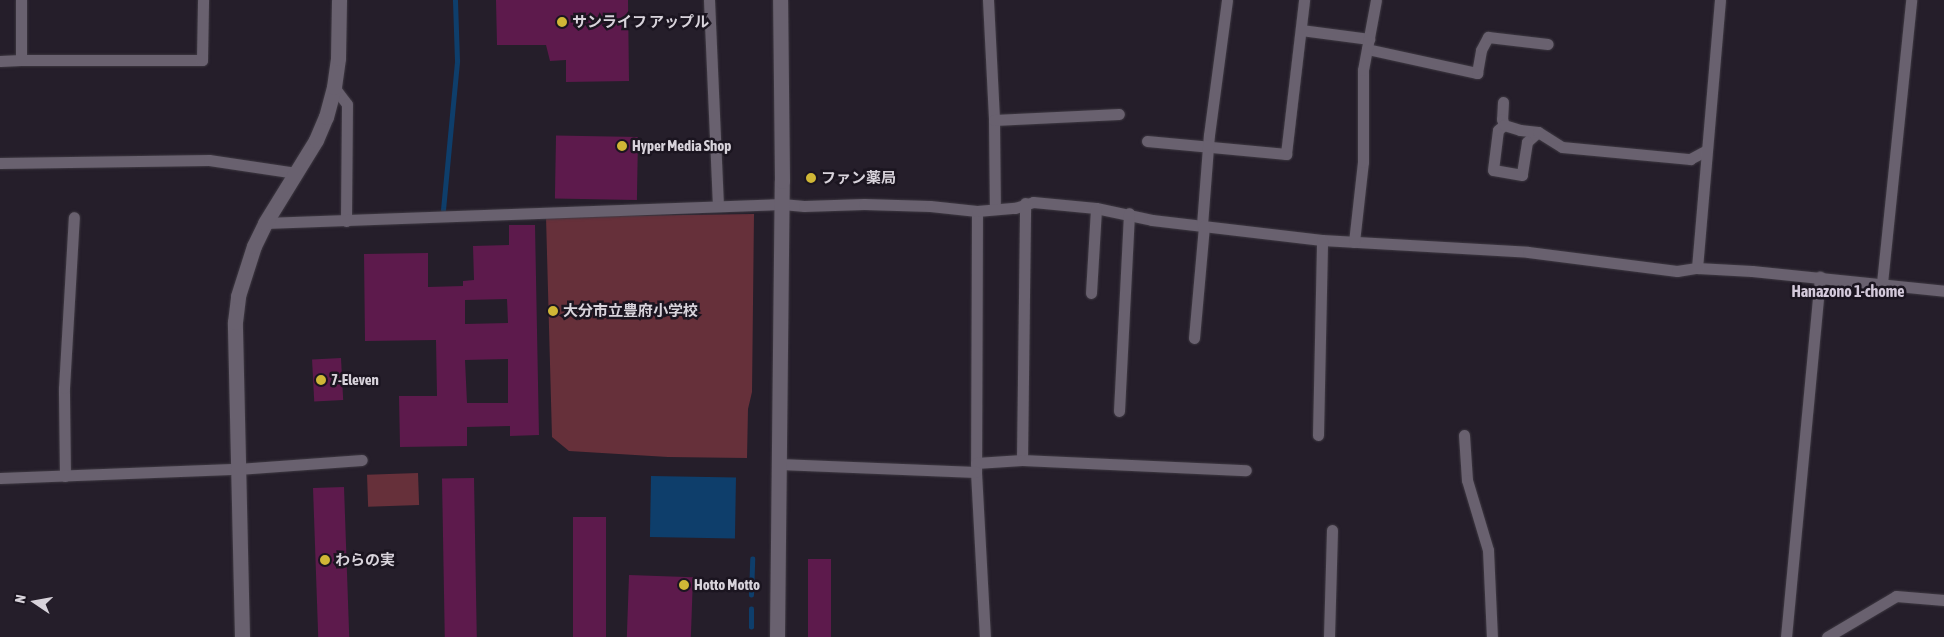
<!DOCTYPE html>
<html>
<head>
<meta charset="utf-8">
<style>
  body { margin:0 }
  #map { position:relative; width:1944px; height:637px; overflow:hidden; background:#251e2a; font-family:"Asap Condensed","Noto Sans JP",sans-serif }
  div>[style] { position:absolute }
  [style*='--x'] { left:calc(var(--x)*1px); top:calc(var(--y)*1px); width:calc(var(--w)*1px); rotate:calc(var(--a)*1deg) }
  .green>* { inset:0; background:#66303a; transform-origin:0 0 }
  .water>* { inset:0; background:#0e3e6b; transform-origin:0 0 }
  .stream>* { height:4.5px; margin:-2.25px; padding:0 2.25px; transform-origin:2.25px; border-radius:2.25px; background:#0e3e6b }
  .building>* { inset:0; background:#5d1a4c; transform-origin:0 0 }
  .roads { filter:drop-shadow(0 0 1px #3e3942) drop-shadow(0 0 1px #3e3942) }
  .minor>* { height:11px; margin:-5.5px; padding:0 5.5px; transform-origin:5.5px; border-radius:5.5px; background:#69616f }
  .tertiary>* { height:15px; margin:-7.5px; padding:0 7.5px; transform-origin:7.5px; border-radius:7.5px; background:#69616f }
  .dots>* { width:14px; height:14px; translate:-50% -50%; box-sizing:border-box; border:2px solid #1b1520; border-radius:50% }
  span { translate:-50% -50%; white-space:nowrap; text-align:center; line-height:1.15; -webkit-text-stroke:5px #1b1520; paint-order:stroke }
  .poi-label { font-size:15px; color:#d8d3db; font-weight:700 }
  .left { translate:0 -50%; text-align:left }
  .neighbourhood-label { font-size:16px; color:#d3c9da; font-weight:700 }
  .north { position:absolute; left:10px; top:577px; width:50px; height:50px; -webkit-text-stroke:4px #1b1520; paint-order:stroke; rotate:282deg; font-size:14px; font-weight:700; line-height:20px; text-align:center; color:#d8d3db }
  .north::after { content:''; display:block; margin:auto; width:18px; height:22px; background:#d8d3db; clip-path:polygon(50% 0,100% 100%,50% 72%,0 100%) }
</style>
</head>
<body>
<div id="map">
  <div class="green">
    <i style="clip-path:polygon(754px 214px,752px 392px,748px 409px,747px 458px,668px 457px,569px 451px,552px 437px,546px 217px)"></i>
    <i style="left:418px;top:473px;width:32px;height:51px;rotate:88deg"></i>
  </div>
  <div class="water">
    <i style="left:651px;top:476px;width:85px;height:61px;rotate:1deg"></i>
  </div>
  <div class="stream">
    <i style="--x:443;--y:210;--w:150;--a:-84.6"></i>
    <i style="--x:457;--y:61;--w:61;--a:-91.9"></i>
    <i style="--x:751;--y:595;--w:36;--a:-88"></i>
    <i style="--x:751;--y:627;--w:18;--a:-90"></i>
  </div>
  <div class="building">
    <i style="clip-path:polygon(496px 0,628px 0,629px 81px,566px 82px,566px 60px,550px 61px,546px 45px,497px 45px)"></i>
    <i style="left:638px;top:137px;width:63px;height:82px;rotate:91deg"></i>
    <i style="clip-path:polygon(evenodd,509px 225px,535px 225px,539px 435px,510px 436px,510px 426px,467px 427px,467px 446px,400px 447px,399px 396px,437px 396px,436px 340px,365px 341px,364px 254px,428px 253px,428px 287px,463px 286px,463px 281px,474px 280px,473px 246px,509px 245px,509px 225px,507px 299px,508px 323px,465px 324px,465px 300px,507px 299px,509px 225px,508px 359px,508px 403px,467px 403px,465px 360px,508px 359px)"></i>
    <i style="left:341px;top:358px;width:42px;height:29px;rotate:87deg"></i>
    <i style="left:474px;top:478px;width:159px;height:32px;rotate:89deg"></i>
    <i style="left:344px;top:487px;width:150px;height:31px;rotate:88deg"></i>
    <i style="left:573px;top:517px;width:33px;height:120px"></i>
    <i style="left:808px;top:559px;width:23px;height:78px"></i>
    <i style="left:629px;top:575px;width:64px;height:62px;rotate:2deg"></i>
  </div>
  <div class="roads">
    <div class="minor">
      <i style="--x:709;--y:0;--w:206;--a:87.5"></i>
      <i style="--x:988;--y:0;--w:120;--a:87.1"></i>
      <i style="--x:994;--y:120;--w:89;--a:89.4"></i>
      <i style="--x:1301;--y:30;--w:69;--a:7.5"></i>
      <i style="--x:1367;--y:49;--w:113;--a:12.3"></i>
      <i style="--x:1477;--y:73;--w:23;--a:-80"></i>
      <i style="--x:1481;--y:50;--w:15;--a:-62"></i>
      <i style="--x:1488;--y:37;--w:60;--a:6.7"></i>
      <i style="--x:21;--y:60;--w:181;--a:0"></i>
      <i style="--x:202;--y:60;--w:60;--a:-89"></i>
      <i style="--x:0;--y:61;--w:21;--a:-3"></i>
      <i style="--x:21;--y:60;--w:60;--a:-90"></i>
      <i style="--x:334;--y:87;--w:21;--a:53"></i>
      <i style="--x:347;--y:104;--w:117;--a:90.5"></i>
      <i style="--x:1503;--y:102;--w:17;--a:93"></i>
      <i style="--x:1502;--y:119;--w:6;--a:72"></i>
      <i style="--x:994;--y:120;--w:125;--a:-2.7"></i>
      <i style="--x:1538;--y:132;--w:15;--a:138"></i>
      <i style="--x:1527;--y:142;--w:33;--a:99"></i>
      <i style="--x:1522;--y:175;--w:29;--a:-170"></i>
      <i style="--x:1493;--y:170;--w:40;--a:-82.9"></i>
      <i style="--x:1498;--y:130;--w:8;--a:-40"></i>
      <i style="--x:1504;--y:125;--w:17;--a:17"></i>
      <i style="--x:1520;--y:130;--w:18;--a:6"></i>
      <i style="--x:1538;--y:132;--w:28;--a:32"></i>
      <i style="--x:1562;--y:147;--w:129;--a:5.4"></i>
      <i style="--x:1690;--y:159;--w:19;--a:-28"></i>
      <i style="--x:1147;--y:141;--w:140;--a:5.3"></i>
      <i style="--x:1286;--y:154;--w:155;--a:-83.3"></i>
      <i style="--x:0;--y:163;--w:209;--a:-0.8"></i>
      <i style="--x:209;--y:160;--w:88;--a:8.5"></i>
      <i style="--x:977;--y:211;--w:261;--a:90.2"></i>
      <i style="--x:976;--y:472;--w:165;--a:86.9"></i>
      <i style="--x:265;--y:223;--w:517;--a:-2.1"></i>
      <i style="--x:782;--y:204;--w:22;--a:5"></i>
      <i style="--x:804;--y:206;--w:60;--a:-1.9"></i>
      <i style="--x:864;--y:204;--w:66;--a:1.7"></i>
      <i style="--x:930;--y:206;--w:47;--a:6.1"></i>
      <i style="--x:977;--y:211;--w:38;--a:-5"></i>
      <i style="--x:1015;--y:208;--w:19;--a:-18"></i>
      <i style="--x:1033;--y:202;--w:63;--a:5.4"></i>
      <i style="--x:1096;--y:208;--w:57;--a:12.1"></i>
      <i style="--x:1152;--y:220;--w:171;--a:6.7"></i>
      <i style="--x:1322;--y:240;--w:206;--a:3.3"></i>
      <i style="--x:1528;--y:252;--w:150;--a:7.3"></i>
      <i style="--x:1677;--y:271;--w:20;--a:-9"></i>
      <i style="--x:1697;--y:268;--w:55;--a:3.1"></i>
      <i style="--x:1752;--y:271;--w:193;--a:5.9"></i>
      <i style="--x:1202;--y:225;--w:90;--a:-85.6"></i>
      <i style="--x:1209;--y:135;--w:136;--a:-82.4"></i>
      <i style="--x:1354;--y:242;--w:81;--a:-83.6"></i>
      <i style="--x:1363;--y:162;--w:92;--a:-90"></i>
      <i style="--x:1363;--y:70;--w:71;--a:-79.5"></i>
      <i style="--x:1697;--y:268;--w:269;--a:-85.1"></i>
      <i style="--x:1882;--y:283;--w:284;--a:-84.1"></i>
      <i style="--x:1091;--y:293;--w:85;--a:-86.6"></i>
      <i style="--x:1194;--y:338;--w:113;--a:-84.9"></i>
      <i style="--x:1119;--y:411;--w:198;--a:-87.1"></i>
      <i style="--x:1318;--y:435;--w:195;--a:-88.8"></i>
      <i style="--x:1464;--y:435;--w:45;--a:86.2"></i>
      <i style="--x:1467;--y:480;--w:73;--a:73.3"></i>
      <i style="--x:1488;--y:550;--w:87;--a:87.4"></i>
      <i style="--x:1022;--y:460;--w:257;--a:-89.3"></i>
      <i style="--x:976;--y:463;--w:46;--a:-3.7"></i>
      <i style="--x:1022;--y:460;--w:224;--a:2.6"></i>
      <i style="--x:779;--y:464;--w:197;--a:2.3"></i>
      <i style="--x:65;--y:476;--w:88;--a:-90.7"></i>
      <i style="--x:64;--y:388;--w:171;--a:-86.7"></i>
      <i style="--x:0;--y:478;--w:238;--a:-2.2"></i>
      <i style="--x:238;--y:469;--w:124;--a:-4.2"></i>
      <i style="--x:1329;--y:637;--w:107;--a:-88.4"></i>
      <i style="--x:1786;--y:637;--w:362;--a:-84.6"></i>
      <i style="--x:1827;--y:637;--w:80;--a:-30.7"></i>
      <i style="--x:1896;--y:596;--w:48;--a:4.8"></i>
    </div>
    <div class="tertiary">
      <i style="--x:242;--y:637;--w:315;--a:-91.3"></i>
      <i style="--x:235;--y:322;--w:26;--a:-83"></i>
      <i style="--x:238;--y:296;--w:52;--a:-72.3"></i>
      <i style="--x:254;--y:246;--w:25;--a:-64"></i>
      <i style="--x:265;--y:223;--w:97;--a:-58.4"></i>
      <i style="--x:316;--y:140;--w:25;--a:-67"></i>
      <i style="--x:326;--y:117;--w:31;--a:-75"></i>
      <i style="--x:334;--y:87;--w:29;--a:-82"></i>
      <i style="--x:338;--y:58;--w:58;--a:-89"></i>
      <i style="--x:777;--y:637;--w:456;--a:-89.4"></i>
      <i style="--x:782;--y:181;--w:181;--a:-90.6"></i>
    </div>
  </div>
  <div class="dots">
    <i style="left:562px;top:22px;background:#d0b736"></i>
    <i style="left:622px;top:146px;background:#d0b736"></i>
    <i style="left:811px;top:178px;background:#d0b736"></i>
    <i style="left:553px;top:311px;background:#d0b736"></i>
    <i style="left:321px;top:380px;background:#d0b736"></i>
    <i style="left:325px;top:560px;background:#d0b736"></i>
    <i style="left:684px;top:585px;background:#d0b736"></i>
  </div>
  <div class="poi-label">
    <span class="left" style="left:572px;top:22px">サンライフ アップル</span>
    <span class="left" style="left:632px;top:146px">Hyper Media Shop</span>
    <span class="left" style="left:821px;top:178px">ファン薬局</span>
    <span class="left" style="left:563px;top:311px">大分市立豊府小学校</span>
    <span class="left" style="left:331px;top:380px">7-Eleven</span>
    <span class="left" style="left:335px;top:560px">わらの実</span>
    <span class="left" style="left:694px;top:585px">Hotto Motto</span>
  </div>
  <div class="neighbourhood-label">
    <span style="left:1848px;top:291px">Hanazono 1-chome</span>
  </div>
  <div class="north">N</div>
</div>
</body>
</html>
